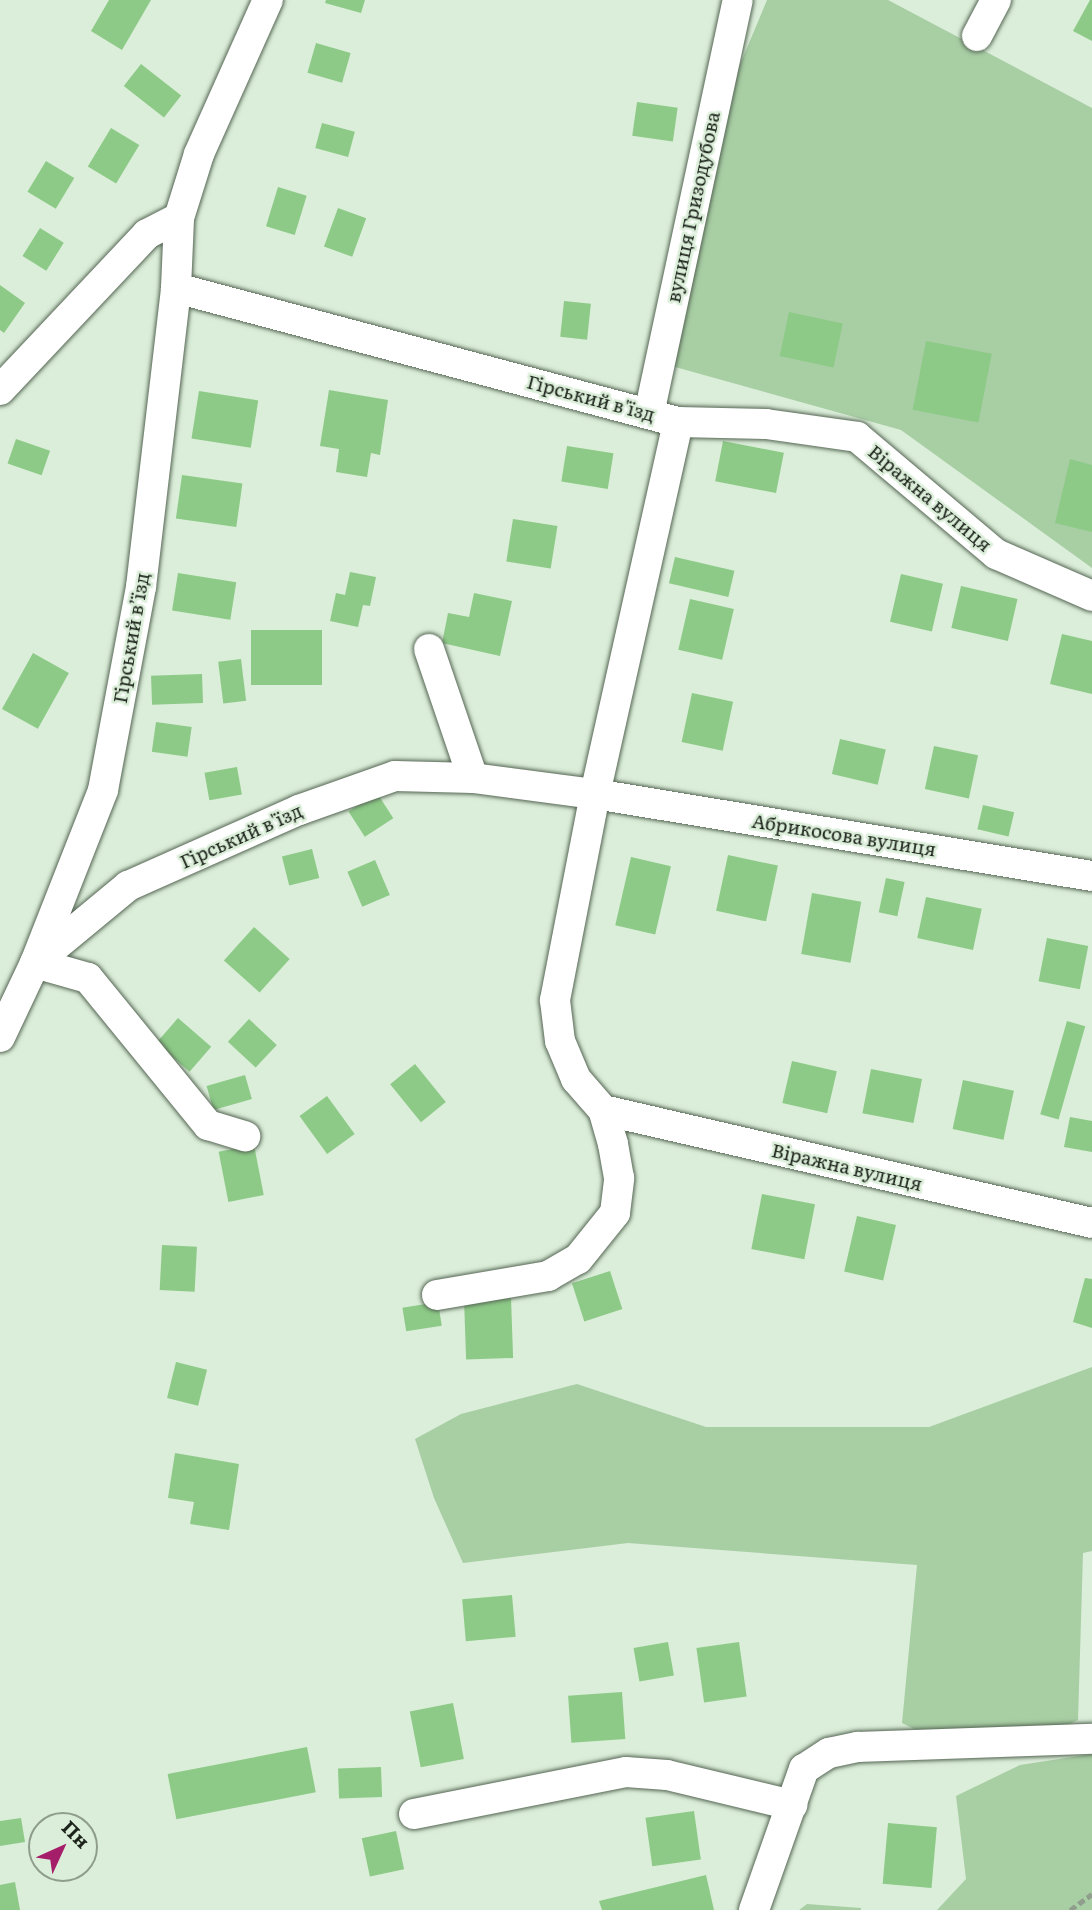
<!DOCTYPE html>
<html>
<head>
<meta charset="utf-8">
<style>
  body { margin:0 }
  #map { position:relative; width:1092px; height:1910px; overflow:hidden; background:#dbeed9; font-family:Literata,serif }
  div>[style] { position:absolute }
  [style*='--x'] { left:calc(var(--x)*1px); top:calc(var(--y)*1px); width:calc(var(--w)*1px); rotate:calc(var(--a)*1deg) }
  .green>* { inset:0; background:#a8cea4 }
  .building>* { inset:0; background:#8dca87; transform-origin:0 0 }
  .path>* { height:4.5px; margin-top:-2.25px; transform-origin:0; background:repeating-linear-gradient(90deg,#909e8e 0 7px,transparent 0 10.5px) }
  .roads { filter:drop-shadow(0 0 2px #556654) drop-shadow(0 0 2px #556654) }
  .minor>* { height:30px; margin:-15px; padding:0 15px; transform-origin:15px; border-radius:15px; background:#fff }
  span { translate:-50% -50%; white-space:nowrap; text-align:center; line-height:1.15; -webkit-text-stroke:5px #dbeed9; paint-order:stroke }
  .street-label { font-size:19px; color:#1c231b }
  .north { position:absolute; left:28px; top:1812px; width:70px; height:70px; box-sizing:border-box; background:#dbeed9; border:2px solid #8f9d8d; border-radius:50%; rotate:45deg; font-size:19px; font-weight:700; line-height:28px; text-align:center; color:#1c231b }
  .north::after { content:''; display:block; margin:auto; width:24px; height:32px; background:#a41e69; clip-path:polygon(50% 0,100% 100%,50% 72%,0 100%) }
</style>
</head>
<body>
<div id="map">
  <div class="green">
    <i style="clip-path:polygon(767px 0,888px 0,1092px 108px,1092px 568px,901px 430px,668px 365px,701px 158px)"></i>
    <i style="clip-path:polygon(1092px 1367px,1092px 1551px,1083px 1553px,1078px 1720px,1055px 1731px,916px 1730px,902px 1723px,917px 1565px,628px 1543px,463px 1563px,434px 1498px,415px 1439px,461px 1414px,577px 1384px,706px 1427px,929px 1427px)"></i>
    <i style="clip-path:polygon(1092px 1754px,1092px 1910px,937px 1910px,966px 1879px,956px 1796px,1020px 1765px)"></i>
    <i style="clip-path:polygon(807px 1904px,861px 1908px,861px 1910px,799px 1910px)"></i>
  </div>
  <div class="building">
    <i style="clip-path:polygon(109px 0,151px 0,122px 50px,91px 31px)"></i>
    <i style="clip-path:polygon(326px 0,365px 0,361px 13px,325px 3px)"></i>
    <i style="clip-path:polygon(1090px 0,1092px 0,1092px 41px,1073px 31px)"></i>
    <i style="left:316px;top:43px;width:36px;height:31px;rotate:16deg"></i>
    <i style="left:141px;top:64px;width:51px;height:28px;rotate:38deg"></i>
    <i style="left:637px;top:102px;width:41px;height:34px;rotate:8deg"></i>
    <i style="left:322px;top:123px;width:34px;height:26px;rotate:15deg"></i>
    <i style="left:111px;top:128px;width:33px;height:45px;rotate:31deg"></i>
    <i style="left:46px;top:161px;width:33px;height:36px;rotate:31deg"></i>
    <i style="left:278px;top:187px;width:30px;height:41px;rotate:17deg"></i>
    <i style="left:338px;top:208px;width:30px;height:41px;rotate:20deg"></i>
    <i style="left:40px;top:228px;width:28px;height:33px;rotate:32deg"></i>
    <i style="clip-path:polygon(0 285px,25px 303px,4px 333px,0 330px)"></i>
    <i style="left:564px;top:301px;width:27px;height:36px;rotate:6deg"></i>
    <i style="left:789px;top:312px;width:55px;height:45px;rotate:12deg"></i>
    <i style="left:926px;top:341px;width:67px;height:70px;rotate:11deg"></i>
    <i style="clip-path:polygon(329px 390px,388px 400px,380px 455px,371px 453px,367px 477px,336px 472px,339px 449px,320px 446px)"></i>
    <i style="left:199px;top:391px;width:60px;height:48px;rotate:9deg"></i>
    <i style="left:16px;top:439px;width:36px;height:26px;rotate:19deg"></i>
    <i style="left:723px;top:441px;width:62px;height:41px;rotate:11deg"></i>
    <i style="left:567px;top:446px;width:47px;height:36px;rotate:9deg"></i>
    <i style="clip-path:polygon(1070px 459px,1092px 465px,1092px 532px,1055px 523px)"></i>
    <i style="left:182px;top:475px;width:61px;height:44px;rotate:8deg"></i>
    <i style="left:513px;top:519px;width:45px;height:43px;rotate:9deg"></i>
    <i style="left:675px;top:557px;width:61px;height:27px;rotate:13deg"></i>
    <i style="clip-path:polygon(350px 572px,376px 577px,370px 606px,363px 605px,358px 627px,330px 621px,336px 593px,345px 595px)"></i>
    <i style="left:178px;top:573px;width:59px;height:38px;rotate:9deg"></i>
    <i style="left:901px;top:574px;width:43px;height:49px;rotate:13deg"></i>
    <i style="left:961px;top:586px;width:58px;height:43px;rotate:13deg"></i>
    <i style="clip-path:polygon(474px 593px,512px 601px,500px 656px,442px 643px,448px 613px,469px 617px)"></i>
    <i style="left:690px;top:599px;width:45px;height:52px;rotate:13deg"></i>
    <i style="left:251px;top:630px;width:71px;height:55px"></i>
    <i style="clip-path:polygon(1062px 634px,1092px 641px,1092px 694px,1050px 684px)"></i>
    <i style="left:33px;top:653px;width:41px;height:64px;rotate:29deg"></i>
    <i style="left:241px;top:659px;width:42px;height:23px;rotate:83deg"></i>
    <i style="left:202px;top:674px;width:29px;height:51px;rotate:88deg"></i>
    <i style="left:692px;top:693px;width:42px;height:50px;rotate:12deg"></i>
    <i style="left:156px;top:722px;width:36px;height:30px;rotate:8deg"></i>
    <i style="left:840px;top:739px;width:47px;height:36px;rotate:13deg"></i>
    <i style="left:934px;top:746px;width:45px;height:44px;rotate:12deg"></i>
    <i style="left:237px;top:767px;width:28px;height:33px;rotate:80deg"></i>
    <i style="left:377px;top:793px;width:30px;height:34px;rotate:57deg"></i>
    <i style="left:983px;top:805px;width:32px;height:25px;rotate:13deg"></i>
    <i style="left:312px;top:849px;width:30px;height:31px;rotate:76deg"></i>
    <i style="left:728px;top:855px;width:51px;height:57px;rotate:12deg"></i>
    <i style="left:631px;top:857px;width:41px;height:70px;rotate:13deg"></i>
    <i style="left:375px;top:860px;width:38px;height:30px;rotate:67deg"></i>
    <i style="left:886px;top:878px;width:19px;height:35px;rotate:12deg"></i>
    <i style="left:812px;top:893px;width:50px;height:62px;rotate:10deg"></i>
    <i style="left:926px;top:897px;width:57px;height:42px;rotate:12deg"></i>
    <i style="left:254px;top:927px;width:48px;height:45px;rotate:42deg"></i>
    <i style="left:1047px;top:938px;width:42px;height:44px;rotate:11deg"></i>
    <i style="left:178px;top:1018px;width:44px;height:33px;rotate:41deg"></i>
    <i style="left:249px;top:1019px;width:38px;height:31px;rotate:43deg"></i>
    <i style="left:1067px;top:1021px;width:19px;height:97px;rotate:16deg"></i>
    <i style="left:792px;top:1061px;width:46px;height:43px;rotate:13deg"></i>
    <i style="left:415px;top:1064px;width:49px;height:32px;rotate:51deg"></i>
    <i style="left:871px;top:1069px;width:52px;height:45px;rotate:11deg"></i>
    <i style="left:245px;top:1075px;width:25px;height:40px;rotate:74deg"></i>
    <i style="left:963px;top:1080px;width:52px;height:50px;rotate:12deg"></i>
    <i style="left:327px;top:1096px;width:47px;height:34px;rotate:54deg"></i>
    <i style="clip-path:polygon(1070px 1117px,1092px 1121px,1092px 1152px,1064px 1147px)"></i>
    <i style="left:254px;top:1145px;width:51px;height:36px;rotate:79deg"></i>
    <i style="left:762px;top:1194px;width:54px;height:56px;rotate:11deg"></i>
    <i style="left:857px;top:1216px;width:40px;height:57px;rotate:13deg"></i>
    <i style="left:162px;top:1245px;width:35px;height:45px;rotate:3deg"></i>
    <i style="left:610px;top:1271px;width:40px;height:40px;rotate:72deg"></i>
    <i style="clip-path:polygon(1085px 1278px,1092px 1279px,1092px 1328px,1073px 1322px)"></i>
    <i style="left:511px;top:1298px;width:60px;height:47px;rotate:88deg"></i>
    <i style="left:438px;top:1302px;width:24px;height:36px;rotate:81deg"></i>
    <i style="left:176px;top:1362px;width:32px;height:37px;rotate:14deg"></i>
    <i style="clip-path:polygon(175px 1453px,239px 1464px,229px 1530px,190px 1524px,194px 1502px,168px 1498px)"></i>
    <i style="left:512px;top:1595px;width:42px;height:50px;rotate:85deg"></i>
    <i style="left:668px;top:1642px;width:34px;height:35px;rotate:80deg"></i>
    <i style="left:739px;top:1642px;width:55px;height:43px;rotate:82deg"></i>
    <i style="left:622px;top:1692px;width:47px;height:54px;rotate:86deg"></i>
    <i style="left:453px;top:1703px;width:57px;height:44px;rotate:79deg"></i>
    <i style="left:307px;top:1747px;width:46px;height:142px;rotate:79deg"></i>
    <i style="left:381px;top:1767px;width:30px;height:43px;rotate:88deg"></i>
    <i style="left:694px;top:1811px;width:49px;height:49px;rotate:82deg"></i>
    <i style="clip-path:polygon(21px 1818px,25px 1842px,0 1846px,0 1821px)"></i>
    <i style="left:888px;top:1823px;width:49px;height:61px;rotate:5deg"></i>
    <i style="left:396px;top:1831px;width:39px;height:35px;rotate:78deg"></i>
    <i style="clip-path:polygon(706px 1875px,714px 1910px,602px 1910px,599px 1901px)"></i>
    <i style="clip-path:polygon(15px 1882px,20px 1910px,0 1910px,0 1885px)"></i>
  </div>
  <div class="path">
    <i style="--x:1070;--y:1910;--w:27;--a:-36"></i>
  </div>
  <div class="roads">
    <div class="minor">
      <i style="--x:977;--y:36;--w:41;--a:-62.2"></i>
      <i style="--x:176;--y:288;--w:520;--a:14.95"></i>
      <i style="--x:678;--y:422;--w:88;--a:1.3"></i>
      <i style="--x:766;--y:424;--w:92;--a:8.1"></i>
      <i style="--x:857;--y:437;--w:182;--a:40.1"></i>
      <i style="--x:996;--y:554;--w:105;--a:23.6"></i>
      <i style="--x:0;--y:390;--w:214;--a:-46.7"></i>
      <i style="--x:147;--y:234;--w:36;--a:-27"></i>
      <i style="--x:649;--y:414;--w:423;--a:-77.9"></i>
      <i style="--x:429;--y:649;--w:136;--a:71.2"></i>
      <i style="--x:35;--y:963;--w:121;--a:-39.6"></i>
      <i style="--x:128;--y:886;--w:187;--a:-24"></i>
      <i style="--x:299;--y:810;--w:102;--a:-19.5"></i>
      <i style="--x:395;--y:776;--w:78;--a:1.5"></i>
      <i style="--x:473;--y:778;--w:123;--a:7.5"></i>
      <i style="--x:595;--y:794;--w:504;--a:9.37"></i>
      <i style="--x:35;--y:963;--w:55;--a:15.8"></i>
      <i style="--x:88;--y:978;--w:190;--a:50.8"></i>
      <i style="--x:208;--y:1125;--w:39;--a:17"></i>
      <i style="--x:0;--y:1037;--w:82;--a:-64.7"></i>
      <i style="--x:35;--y:963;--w:186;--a:-68.5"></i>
      <i style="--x:103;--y:790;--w:207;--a:-79.4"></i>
      <i style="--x:141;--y:587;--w:301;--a:-83.3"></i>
      <i style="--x:176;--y:288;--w:70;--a:-87.5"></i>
      <i style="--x:179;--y:218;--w:67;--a:-72.6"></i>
      <i style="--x:199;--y:154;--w:169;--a:-65.9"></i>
      <i style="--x:603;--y:1110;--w:502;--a:13.01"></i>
      <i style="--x:437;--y:1295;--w:113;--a:-9.7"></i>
      <i style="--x:548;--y:1276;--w:34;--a:-30"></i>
      <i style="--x:578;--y:1259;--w:59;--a:-51.2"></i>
      <i style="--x:615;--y:1213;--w:35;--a:-83"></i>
      <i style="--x:619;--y:1178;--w:35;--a:-100"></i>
      <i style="--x:613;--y:1144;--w:35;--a:-106"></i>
      <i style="--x:603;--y:1110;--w:41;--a:-131.1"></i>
      <i style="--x:576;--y:1079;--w:41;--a:-112.8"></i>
      <i style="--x:560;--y:1041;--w:41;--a:-97"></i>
      <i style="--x:555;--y:1000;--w:210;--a:-79"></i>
      <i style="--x:595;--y:794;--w:381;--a:-77.4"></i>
      <i style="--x:414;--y:1814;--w:216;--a:-11.2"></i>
      <i style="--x:626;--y:1772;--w:41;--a:4.2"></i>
      <i style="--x:667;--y:1775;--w:129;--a:13.5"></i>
      <i style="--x:754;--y:1910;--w:150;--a:-70.5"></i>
      <i style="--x:804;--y:1769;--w:30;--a:-33"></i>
      <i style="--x:829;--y:1753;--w:30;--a:-12"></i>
      <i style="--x:858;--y:1747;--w:234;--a:-2"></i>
    </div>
  </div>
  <div class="street-label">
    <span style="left:693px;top:207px;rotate:-78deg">вулиця Гризодубова</span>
    <span style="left:591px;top:398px;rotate:15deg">Гірський в'їзд</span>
    <span style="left:930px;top:498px;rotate:40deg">Віражна вулиця</span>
    <span style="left:131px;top:638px;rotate:-80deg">Гірський в’їзд</span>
    <span style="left:844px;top:835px;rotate:9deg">Абрикосова вулиця</span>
    <span style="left:241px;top:836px;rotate:-24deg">Гірський в'їзд</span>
    <span style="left:847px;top:1167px;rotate:13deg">Віражна вулиця</span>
  </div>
  <div class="north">Пн</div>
</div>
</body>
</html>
